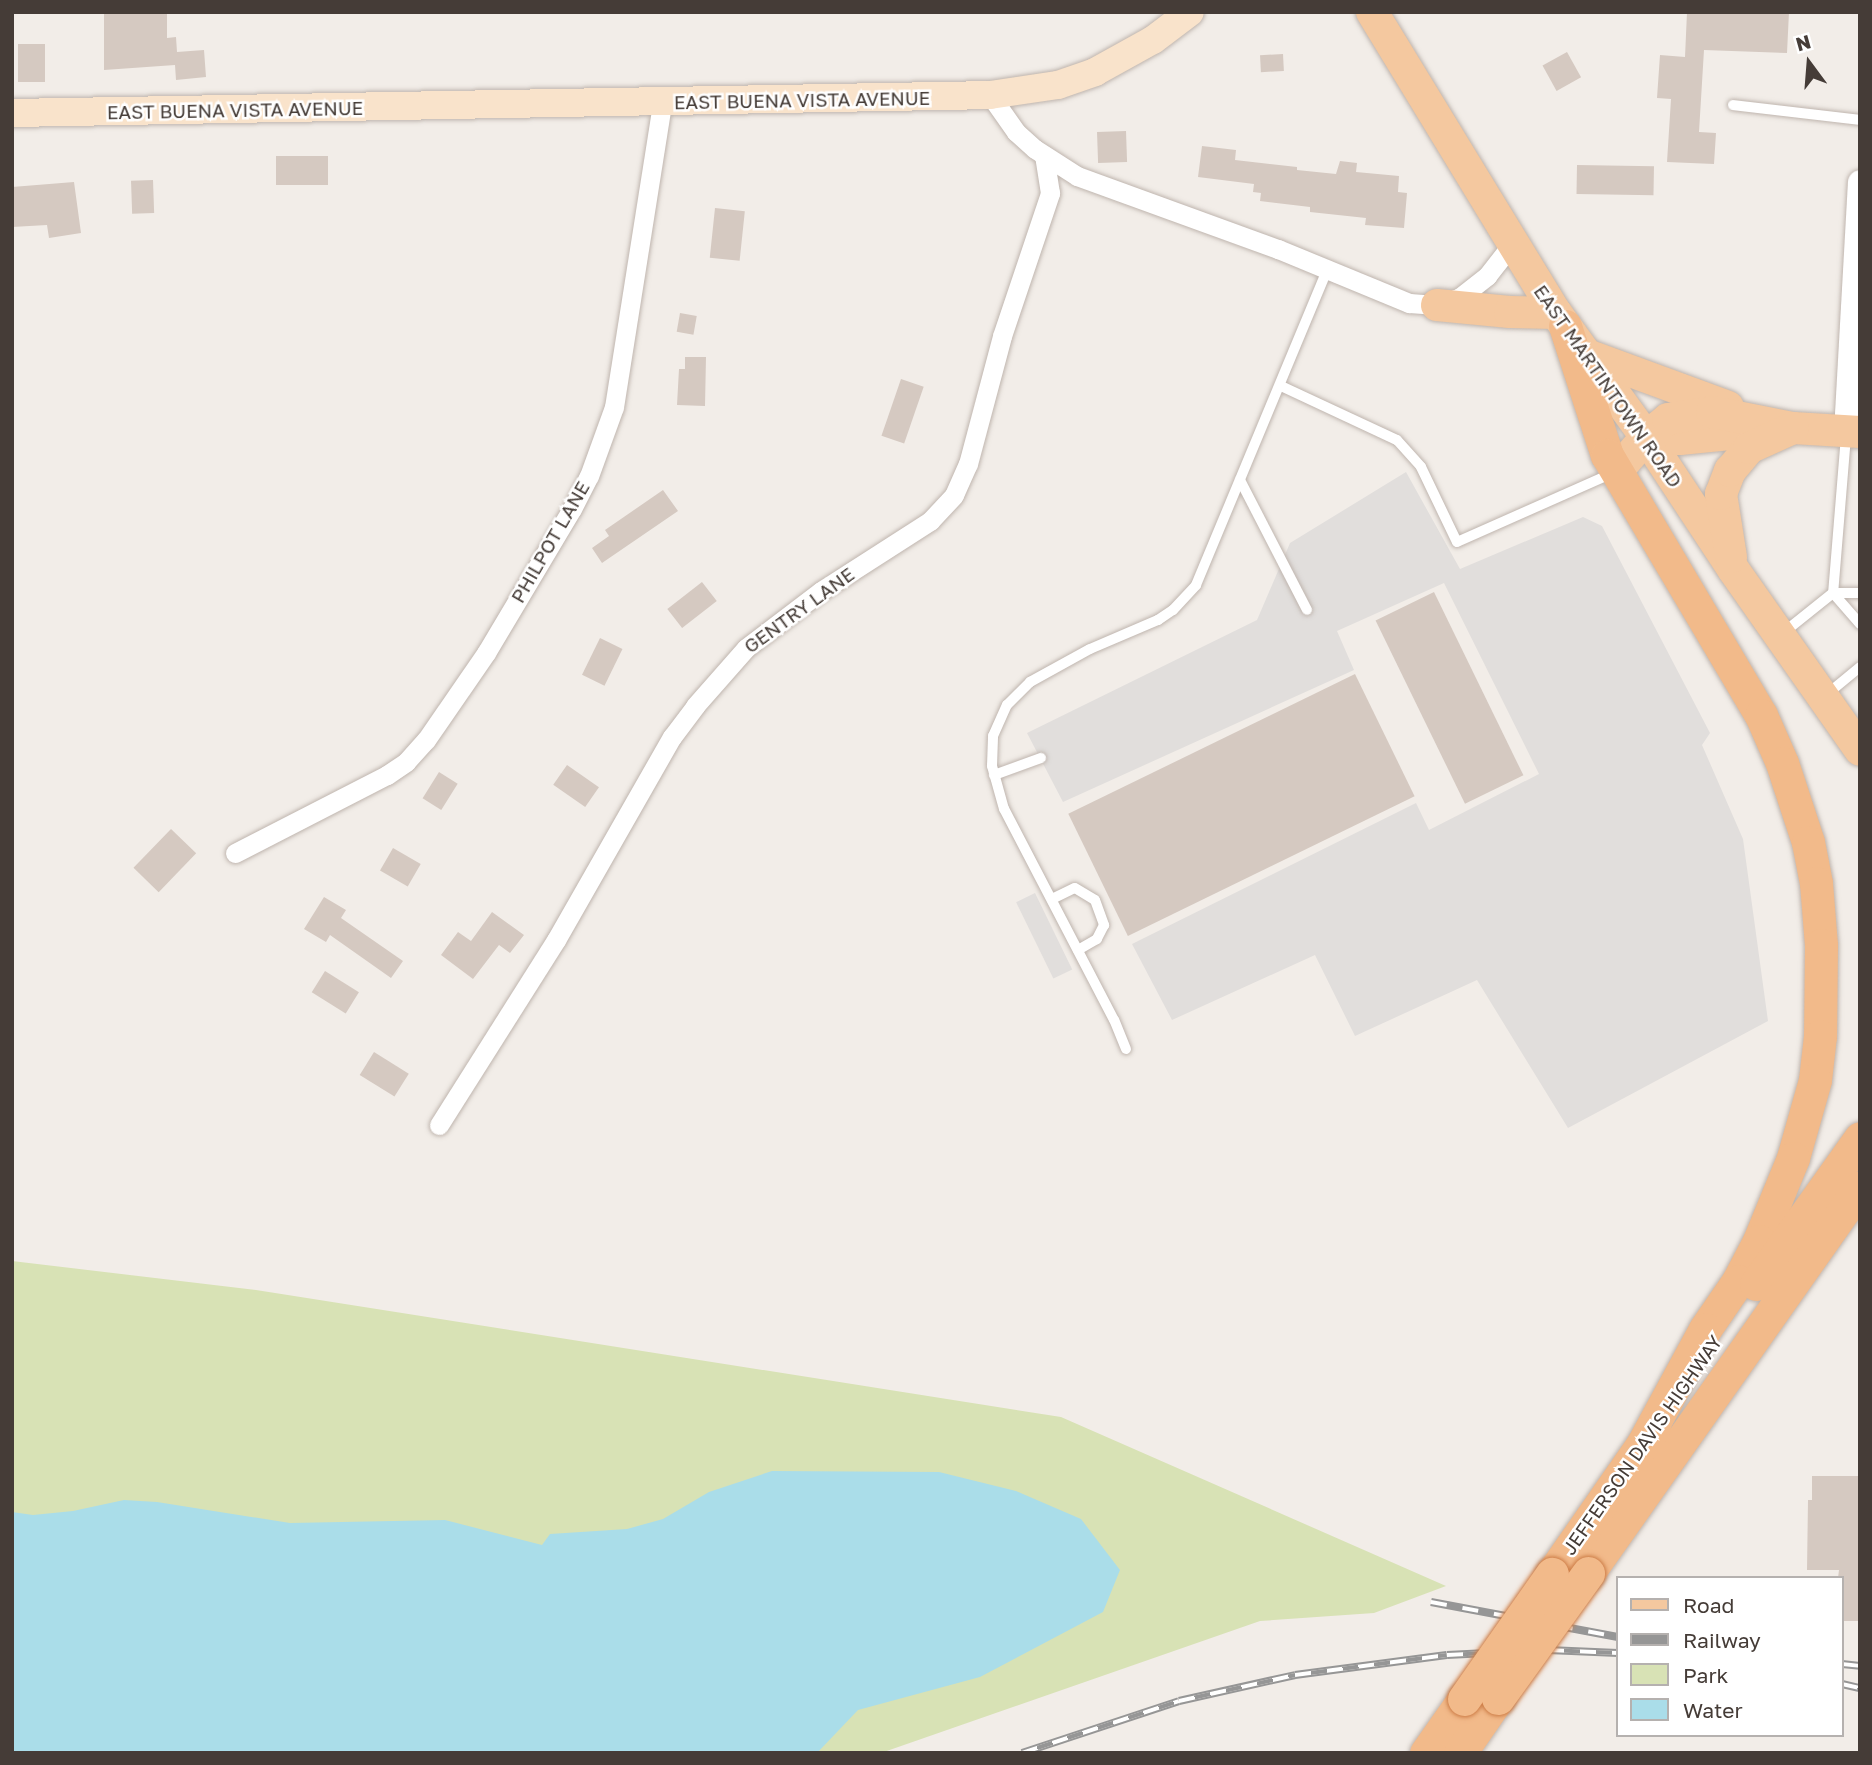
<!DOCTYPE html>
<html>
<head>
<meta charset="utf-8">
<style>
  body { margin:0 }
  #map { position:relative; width:1872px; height:1765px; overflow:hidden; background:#f2ede8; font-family:"Golos Text",sans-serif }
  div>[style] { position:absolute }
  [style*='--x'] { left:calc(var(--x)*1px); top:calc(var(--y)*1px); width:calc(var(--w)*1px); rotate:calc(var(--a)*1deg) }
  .green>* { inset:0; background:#d8e2b5 }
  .parking>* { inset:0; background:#e1dedc; transform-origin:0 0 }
  .water>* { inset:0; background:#aadde9 }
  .building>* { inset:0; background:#d5c9c1; transform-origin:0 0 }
  .roads { filter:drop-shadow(0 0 2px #bfb5ae) drop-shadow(0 0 2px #bfb5ae) }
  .service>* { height:10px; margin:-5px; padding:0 5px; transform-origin:5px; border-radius:5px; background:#fff }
  .minor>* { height:19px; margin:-9.5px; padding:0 9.5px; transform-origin:9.5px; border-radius:9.5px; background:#fff }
  .tertiary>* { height:24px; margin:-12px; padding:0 12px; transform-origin:12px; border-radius:12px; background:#fff }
  .secondary>* { height:28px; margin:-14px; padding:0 14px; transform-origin:14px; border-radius:14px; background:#f9e3cb }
  .primary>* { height:32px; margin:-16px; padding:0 16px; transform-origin:16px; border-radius:16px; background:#f4c89f }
  .trunk>* { height:33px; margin:-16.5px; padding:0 16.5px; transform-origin:16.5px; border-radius:16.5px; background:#f2ba8a }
  .rail>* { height:8px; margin-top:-4px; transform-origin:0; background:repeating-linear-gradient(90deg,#fff 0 16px,#969696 0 32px); box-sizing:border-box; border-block:2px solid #969696 }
  .bridges { filter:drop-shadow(0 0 2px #cd7d47) drop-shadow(0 0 2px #cd7d47) }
  .trunk-bridge>* { height:33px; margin:-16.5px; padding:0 16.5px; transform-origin:16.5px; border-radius:16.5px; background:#f2ba8a }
  span { translate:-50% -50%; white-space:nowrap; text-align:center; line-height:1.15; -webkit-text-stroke:5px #fff; paint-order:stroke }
  .street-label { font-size:19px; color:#453c37 }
  .frame { position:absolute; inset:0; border:14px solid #453c37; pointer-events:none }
  .legend { position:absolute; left:1616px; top:1576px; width:228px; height:161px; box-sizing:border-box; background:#fff; border:2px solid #b5b1af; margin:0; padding:9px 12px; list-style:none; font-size:21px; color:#453c37 }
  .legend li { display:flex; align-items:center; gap:14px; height:35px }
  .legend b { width:35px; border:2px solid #b5b1af }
  .north { position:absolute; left:1774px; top:28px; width:70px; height:70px; -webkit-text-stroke:5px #fff; paint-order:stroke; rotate:344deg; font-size:19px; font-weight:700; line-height:28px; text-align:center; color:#453c37 }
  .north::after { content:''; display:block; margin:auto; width:24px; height:32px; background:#453c37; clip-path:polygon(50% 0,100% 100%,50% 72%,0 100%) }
</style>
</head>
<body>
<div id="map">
  <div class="green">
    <i style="clip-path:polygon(12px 1261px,256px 1290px,1061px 1417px,1446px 1586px,1374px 1613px,1260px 1621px,881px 1753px,12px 1753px)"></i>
  </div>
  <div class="parking">
    <i style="clip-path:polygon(1406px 472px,1460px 569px,1583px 517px,1602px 526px,1710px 733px,1702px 745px,1743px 839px,1768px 1021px,1568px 1128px,1477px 980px,1355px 1036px,1315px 955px,1172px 1020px,1132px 944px,1416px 803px,1429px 830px,1539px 774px,1444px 583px,1337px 631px,1354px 670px,1063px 802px,1027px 733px,1257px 620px,1290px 543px)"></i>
    <i style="left:1035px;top:893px;width:85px;height:21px;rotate:64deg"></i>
  </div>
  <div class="water">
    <i style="clip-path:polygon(772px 1471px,939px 1472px,1016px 1491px,1081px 1519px,1120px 1570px,1103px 1612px,980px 1677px,858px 1710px,817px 1753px,12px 1753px,12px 1512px,33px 1515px,73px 1511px,124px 1500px,157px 1502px,290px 1523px,445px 1520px,542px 1545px,550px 1534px,627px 1529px,663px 1519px,709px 1492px)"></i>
  </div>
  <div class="building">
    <i style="clip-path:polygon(104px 12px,167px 12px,167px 38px,176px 37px,177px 52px,204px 50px,206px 77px,176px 80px,175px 65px,104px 70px)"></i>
    <i style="clip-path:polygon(1687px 12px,1789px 12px,1787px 53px,1704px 50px,1699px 132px,1716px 133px,1714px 164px,1667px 162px,1671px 99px,1657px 98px,1660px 55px,1685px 57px)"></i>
    <i style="left:18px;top:44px;width:27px;height:38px"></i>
    <i style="left:1567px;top:52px;width:29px;height:28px;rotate:61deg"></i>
    <i style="left:1283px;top:54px;width:17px;height:23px;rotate:87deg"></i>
    <i style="left:1126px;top:131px;width:31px;height:29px;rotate:88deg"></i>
    <i style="clip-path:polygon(1202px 146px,1236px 150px,1235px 160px,1297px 167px,1297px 170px,1336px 174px,1340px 161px,1357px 163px,1356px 172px,1399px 176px,1398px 192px,1407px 193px,1404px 228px,1365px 225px,1366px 218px,1310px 212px,1310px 207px,1260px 201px,1261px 193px,1253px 192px,1254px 184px,1198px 177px)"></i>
    <i style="left:276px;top:156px;width:52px;height:29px"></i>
    <i style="left:1577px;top:165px;width:77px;height:29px;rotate:1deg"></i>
    <i style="left:153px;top:180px;width:33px;height:22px;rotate:88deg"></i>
    <i style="clip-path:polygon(74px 182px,81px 233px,49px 238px,47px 225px,12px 227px,12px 187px)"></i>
    <i style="left:715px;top:208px;width:30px;height:50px;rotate:6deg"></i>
    <i style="left:680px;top:313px;width:17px;height:19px;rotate:10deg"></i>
    <i style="clip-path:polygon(685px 357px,706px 357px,705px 406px,677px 405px,679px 369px,685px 369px)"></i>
    <i style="left:901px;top:379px;width:24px;height:60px;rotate:19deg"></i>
    <i style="clip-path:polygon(663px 490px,678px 511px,602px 563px,592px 548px,609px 536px,605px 530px)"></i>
    <i style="left:702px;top:582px;width:24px;height:44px;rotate:52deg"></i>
    <i style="left:1434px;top:592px;width:204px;height:65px;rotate:64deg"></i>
    <i style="left:600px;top:638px;width:25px;height:41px;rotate:26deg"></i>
    <i style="left:1355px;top:674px;width:136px;height:319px;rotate:64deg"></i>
    <i style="left:567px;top:765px;width:39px;height:24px;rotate:35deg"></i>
    <i style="left:439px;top:772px;width:22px;height:31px;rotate:32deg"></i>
    <i style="left:171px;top:829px;width:35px;height:54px;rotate:44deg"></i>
    <i style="left:393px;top:848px;width:32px;height:26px;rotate:30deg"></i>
    <i style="clip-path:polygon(324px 897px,346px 910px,341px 918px,403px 961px,391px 978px,330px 935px,326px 942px,304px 929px)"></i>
    <i style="clip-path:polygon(492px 912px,524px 935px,510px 953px,499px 945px,473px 979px,441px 955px,458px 932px,471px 941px)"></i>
    <i style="left:325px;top:971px;width:40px;height:25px;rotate:32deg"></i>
    <i style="left:374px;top:1052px;width:41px;height:27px;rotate:32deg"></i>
    <i style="clip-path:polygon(1812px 1476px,1860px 1476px,1860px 1621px,1842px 1621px,1842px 1578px,1838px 1578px,1839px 1570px,1807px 1570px,1808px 1500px,1812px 1500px)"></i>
  </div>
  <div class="roads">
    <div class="service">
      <i style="--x:1733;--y:105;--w:128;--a:6.7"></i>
      <i style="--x:1281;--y:386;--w:128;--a:25"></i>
      <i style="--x:1397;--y:440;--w:36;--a:48"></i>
      <i style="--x:1421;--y:467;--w:83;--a:64.4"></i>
      <i style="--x:1457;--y:542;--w:171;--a:-23.9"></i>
      <i style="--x:1846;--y:436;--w:158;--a:94.7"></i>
      <i style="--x:1833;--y:593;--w:41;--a:48.9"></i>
      <i style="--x:1240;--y:480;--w:146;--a:62.7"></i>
      <i style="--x:1783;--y:633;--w:64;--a:-38.7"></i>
      <i style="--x:1833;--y:593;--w:27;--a:0"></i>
      <i style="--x:1826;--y:695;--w:44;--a:-39.5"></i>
      <i style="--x:994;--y:775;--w:50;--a:-19.9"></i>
      <i style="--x:1052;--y:899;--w:25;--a:-26"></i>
      <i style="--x:1075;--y:888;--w:23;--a:31"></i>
      <i style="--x:1095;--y:900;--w:27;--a:70"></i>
      <i style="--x:1104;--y:925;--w:16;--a:117"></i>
      <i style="--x:1097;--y:939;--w:22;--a:150"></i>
      <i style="--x:1126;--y:1049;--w:31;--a:-112"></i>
      <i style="--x:1114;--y:1020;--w:238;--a:-117.5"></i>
      <i style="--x:1004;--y:809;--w:45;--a:-105.6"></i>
      <i style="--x:992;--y:766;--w:30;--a:-88"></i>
      <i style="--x:993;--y:736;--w:34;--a:-66"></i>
      <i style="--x:1007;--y:705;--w:33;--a:-45"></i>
      <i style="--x:1030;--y:682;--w:68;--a:-28.8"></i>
      <i style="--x:1090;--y:649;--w:74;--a:-23.1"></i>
      <i style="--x:1158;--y:620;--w:18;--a:-34"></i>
      <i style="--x:1173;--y:610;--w:34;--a:-47"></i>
      <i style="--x:1196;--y:585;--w:340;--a:-67.4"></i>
    </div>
    <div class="minor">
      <i style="--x:990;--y:95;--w:45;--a:54.9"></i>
      <i style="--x:1016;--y:132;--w:25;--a:42"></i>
      <i style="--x:1035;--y:149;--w:50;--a:32.7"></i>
      <i style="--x:1077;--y:176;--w:214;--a:20"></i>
      <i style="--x:1278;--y:249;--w:142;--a:22.4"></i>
      <i style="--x:1409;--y:303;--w:28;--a:4"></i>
      <i style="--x:1437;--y:305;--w:23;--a:-18"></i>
      <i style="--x:1459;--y:298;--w:36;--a:-38"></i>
      <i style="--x:1487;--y:276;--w:39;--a:-52"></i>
      <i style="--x:235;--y:853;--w:171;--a:-27.2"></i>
      <i style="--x:387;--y:775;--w:23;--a:-34"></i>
      <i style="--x:406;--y:762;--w:30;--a:-48"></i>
      <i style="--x:426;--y:740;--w:106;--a:-55.4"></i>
      <i style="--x:486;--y:653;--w:168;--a:-59.2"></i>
      <i style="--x:572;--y:509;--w:37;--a:-63"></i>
      <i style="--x:589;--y:476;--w:73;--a:-70.1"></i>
      <i style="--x:614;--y:407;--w:307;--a:-81"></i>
      <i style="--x:439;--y:1125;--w:219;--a:-57.7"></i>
      <i style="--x:556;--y:940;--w:234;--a:-60.3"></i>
      <i style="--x:672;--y:737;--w:39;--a:-53"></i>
      <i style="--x:695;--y:706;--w:77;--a:-48.7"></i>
      <i style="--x:746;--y:648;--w:94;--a:-37.2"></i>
      <i style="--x:821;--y:591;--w:130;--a:-32.7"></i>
      <i style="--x:930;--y:521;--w:35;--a:-47"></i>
      <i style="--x:954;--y:495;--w:34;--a:-66"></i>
      <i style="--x:968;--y:464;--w:132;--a:-75.1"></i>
      <i style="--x:1002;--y:336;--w:151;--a:-71.4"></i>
      <i style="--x:1050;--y:193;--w:38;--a:-99"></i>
    </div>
    <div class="tertiary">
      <i style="--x:1846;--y:432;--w:250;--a:-86.8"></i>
    </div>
    <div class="secondary">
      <i style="--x:12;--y:113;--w:978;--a:-1.05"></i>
      <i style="--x:990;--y:95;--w:69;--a:-8.4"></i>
      <i style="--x:1058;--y:85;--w:39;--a:-19"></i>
      <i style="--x:1095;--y:72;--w:66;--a:-28.9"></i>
      <i style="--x:1153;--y:40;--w:46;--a:-37.1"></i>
    </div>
    <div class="primary">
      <i style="--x:1372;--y:12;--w:353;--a:58.6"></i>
      <i style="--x:1556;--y:313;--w:153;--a:54"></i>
      <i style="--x:1646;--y:437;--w:158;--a:56.6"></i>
      <i style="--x:1733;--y:569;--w:221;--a:54.9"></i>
      <i style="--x:1437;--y:305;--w:73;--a:5.5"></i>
      <i style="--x:1510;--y:312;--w:46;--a:1.2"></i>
      <i style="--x:1587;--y:355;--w:150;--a:20.2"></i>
      <i style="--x:1646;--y:437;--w:34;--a:3"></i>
      <i style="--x:1680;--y:439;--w:80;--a:-5.7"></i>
      <i style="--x:1617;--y:471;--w:45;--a:-49.5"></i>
      <i style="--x:1646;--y:437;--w:28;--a:-39"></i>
      <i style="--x:1668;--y:419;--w:45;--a:-9"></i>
      <i style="--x:1712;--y:412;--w:83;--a:11.2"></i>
      <i style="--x:1793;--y:428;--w:67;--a:3.4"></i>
      <i style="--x:1731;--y:557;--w:64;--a:-99"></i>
      <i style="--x:1721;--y:494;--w:25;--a:-69"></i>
      <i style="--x:1730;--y:471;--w:30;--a:-50"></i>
      <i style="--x:1749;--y:448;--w:48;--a:-24.4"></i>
    </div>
    <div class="trunk">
      <i style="--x:1565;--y:326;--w:136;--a:72"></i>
      <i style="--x:1607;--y:455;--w:302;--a:59.4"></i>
      <i style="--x:1761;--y:715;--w:52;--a:66.4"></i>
      <i style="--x:1782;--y:763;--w:83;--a:71.8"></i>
      <i style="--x:1808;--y:842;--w:42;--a:79"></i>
      <i style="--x:1816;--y:883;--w:62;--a:85.4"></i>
      <i style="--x:1821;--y:945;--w:91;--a:90.6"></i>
      <i style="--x:1820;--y:1036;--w:44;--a:96.5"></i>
      <i style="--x:1815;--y:1080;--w:81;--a:105.8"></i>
      <i style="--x:1793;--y:1158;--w:90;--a:112.3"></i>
      <i style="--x:1759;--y:1241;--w:45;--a:117.7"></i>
      <i style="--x:1738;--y:1281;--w:58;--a:124.5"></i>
      <i style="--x:1705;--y:1329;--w:132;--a:118.5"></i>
      <i style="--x:1756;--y:1284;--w:179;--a:-54.5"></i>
      <i style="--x:1588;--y:1573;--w:472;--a:-54.8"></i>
      <i style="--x:1552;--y:1574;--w:178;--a:-55.1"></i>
      <i style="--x:1426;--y:1753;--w:66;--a:-54.9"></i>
      <i style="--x:1460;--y:1753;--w:67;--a:-55.4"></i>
    </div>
  </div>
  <div class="rail">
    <i style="--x:1431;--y:1602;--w:190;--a:10.6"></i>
    <i style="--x:1842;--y:1664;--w:18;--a:6"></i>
    <i style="--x:1842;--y:1684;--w:18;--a:13"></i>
    <i style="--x:1022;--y:1753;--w:165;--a:-18.3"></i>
    <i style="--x:1179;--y:1701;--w:119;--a:-12.6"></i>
    <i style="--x:1295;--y:1675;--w:153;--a:-7.5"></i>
    <i style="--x:1447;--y:1655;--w:101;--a:-2.8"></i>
    <i style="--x:1548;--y:1650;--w:70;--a:2.5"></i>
  </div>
  <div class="bridges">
    <div class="trunk-bridge">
      <i style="--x:1498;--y:1698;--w:154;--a:-54.2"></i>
      <i style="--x:1464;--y:1699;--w:153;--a:-54.9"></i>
    </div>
  </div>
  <div class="street-label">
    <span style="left:802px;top:100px;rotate:-1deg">EAST BUENA VISTA AVENUE</span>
    <span style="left:235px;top:110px;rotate:-1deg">EAST BUENA VISTA AVENUE</span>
    <span style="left:1608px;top:386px;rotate:55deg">EAST MARTINTOWN ROAD</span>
    <span style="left:550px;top:542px;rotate:-60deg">PHILPOT LANE</span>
    <span style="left:799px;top:610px;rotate:-36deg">GENTRY LANE</span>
    <span style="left:1642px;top:1445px;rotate:-55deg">JEFFERSON DAVIS HIGHWAY</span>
  </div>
  <div class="frame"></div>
  <ul class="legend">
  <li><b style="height:9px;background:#f4c89f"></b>Road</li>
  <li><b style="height:9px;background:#969696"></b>Railway</li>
  <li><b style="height:19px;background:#d8e2b5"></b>Park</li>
  <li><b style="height:19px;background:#aadde9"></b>Water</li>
  </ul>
  <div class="north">N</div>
</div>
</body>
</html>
